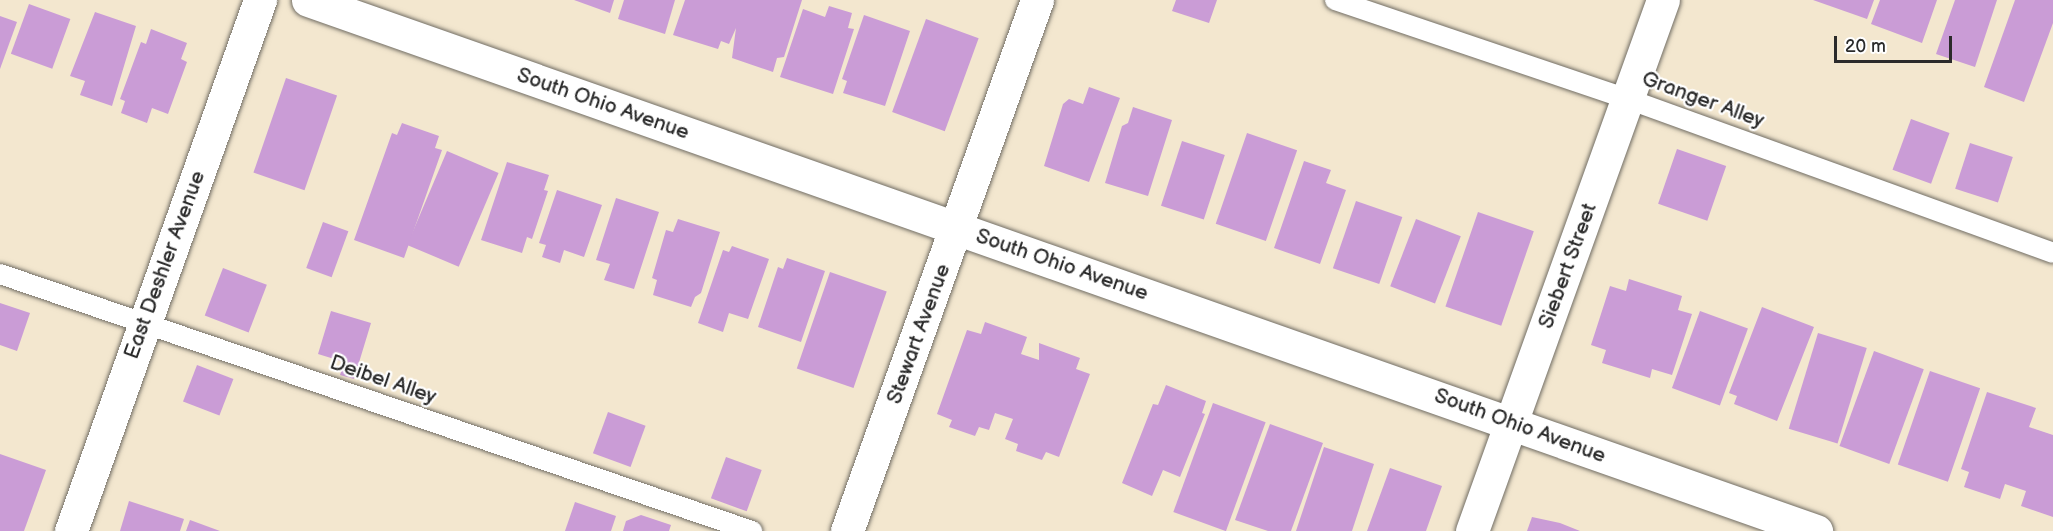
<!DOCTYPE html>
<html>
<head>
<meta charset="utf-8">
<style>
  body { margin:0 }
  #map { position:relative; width:2053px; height:531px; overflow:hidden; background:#f3e7cf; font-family:"Balsamiq Sans",sans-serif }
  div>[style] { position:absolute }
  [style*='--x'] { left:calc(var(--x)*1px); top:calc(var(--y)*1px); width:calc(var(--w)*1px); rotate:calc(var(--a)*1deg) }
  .building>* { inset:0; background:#ca9cd6; transform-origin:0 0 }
  .roads { filter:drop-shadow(0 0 2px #716d64) drop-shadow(0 0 2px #716d64) }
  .service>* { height:20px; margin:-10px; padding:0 10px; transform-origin:10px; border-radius:10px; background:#fff }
  .minor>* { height:33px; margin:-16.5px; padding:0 16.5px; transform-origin:16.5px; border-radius:16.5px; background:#fff }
  .tertiary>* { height:33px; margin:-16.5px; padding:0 16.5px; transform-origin:16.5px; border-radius:16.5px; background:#fff }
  span { translate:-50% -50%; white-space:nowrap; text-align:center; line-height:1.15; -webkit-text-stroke:4.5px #fff; paint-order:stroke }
  .street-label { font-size:21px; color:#2b2b2b }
  .scale { position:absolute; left:1834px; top:36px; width:118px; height:27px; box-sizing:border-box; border:3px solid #2b2b2b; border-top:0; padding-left:8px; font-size:18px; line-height:21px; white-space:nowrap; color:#2b2b2b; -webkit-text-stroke:4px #fff; paint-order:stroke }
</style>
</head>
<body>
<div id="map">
  <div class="building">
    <i style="clip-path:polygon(574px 0,614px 0,610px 13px)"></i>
    <i style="clip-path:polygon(624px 0,675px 0,665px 34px,618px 19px)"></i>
    <i style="clip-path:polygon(685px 0,802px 0,784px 57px,777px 58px,773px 72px,732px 58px,736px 28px,729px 44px,721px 41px,718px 49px,673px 35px)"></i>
    <i style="clip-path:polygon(1176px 0,1217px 0,1209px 23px,1172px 11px)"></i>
    <i style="clip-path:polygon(1813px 0,1874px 0,1867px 19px)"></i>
    <i style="clip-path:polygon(1880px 0,1937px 0,1922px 43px,1871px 24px)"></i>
    <i style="clip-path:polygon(1955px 0,1997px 0,1975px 67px,1936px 54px)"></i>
    <i style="clip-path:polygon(2015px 0,2053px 0,2053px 23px,2024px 102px,1984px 87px)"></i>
    <i style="left:29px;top:4px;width:44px;height:53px;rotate:20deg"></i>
    <i style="clip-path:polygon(829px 6px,852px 13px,848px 28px,854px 29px,833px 94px,780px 77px,803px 9px,825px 17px)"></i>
    <i style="clip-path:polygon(95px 12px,136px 26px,112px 106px,80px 95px,85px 81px,70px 76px)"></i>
    <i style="clip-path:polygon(864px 15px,910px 31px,885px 106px,843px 93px,847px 81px,842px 79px)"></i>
    <i style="clip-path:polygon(0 16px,17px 22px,0 69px)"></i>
    <i style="left:926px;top:19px;width:56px;height:99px;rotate:20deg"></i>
    <i style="clip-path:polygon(151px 29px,187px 43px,181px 59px,187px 62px,168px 114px,152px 108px,147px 123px,121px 113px,125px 101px,120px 99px,141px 42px,146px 44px)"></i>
    <i style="left:286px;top:78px;width:54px;height:100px;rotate:19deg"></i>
    <i style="clip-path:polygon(1089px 87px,1120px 98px,1089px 182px,1044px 166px,1063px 104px,1069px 99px,1083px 104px)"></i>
    <i style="clip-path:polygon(1133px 107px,1172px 120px,1148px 196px,1105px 183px,1122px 126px,1128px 123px)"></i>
    <i style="left:1911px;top:119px;width:41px;height:54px;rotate:20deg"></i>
    <i style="clip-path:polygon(402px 123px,439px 136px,435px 148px,442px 150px,404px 258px,354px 240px,392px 133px,397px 135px)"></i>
    <i style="left:1247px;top:133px;width:53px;height:96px;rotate:19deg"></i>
    <i style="left:1182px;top:141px;width:45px;height:68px;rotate:18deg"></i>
    <i style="left:1970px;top:143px;width:45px;height:48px;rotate:18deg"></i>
    <i style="left:1677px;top:149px;width:52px;height:58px;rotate:19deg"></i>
    <i style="left:447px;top:151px;width:56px;height:102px;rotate:23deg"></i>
    <i style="clip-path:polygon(1304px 161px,1331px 170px,1326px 183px,1346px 190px,1320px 264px,1274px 248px)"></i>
    <i style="clip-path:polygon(507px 162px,549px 175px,544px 190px,548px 191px,532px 239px,527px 237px,522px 253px,481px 240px)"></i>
    <i style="clip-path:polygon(557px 190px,602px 205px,584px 257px,564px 250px,560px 263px,542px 257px,546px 245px,539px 243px)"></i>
    <i style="clip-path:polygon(616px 198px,659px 212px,634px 289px,604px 280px,610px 264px,596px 260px)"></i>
    <i style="left:1356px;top:201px;width:49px;height:71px;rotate:19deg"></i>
    <i style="left:1478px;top:212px;width:59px;height:100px;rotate:19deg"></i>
    <i style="clip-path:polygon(678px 219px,720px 232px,701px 293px,695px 297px,691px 307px,653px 295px,657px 280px,652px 278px,666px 230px,673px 232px)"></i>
    <i style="left:1416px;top:219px;width:48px;height:72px;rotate:21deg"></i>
    <i style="left:323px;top:222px;width:27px;height:49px;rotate:20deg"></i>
    <i style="clip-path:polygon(732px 246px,769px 259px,748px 319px,729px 313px,723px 332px,698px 323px,723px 250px,729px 252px)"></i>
    <i style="clip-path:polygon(787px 258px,825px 271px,801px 342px,758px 327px,778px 267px,783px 269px)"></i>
    <i style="left:223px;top:268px;width:47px;height:51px;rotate:21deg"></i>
    <i style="left:830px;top:272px;width:60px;height:102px;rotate:19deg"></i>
    <i style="clip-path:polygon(1629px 279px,1682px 296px,1678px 310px,1692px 314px,1672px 375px,1652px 369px,1650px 378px,1602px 363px,1606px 350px,1591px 345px,1610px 286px,1626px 291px)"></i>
    <i style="clip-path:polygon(0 303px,30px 313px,17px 351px,0 345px)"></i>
    <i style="clip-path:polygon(1762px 307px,1814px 327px,1777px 421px,1734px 404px,1737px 396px,1729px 393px)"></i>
    <i style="clip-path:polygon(331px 311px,371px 323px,354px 379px,340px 375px,344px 362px,318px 354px)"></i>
    <i style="left:1700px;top:311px;width:51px;height:82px;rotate:20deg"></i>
    <i style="clip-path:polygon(985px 322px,1027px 337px,1021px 354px,1039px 360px,1039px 343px,1080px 358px,1076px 369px,1090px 374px,1059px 457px,1046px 452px,1042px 460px,1016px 451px,1018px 444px,1005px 439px,1013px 419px,995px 413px,989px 430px,979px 427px,975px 436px,949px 427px,952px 420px,937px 414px,967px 330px,981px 334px)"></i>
    <i style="left:1818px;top:333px;width:51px;height:100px;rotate:17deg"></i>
    <i style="left:1874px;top:351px;width:53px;height:101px;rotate:20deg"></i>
    <i style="left:197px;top:365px;width:39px;height:39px;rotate:21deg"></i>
    <i style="left:1930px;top:371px;width:53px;height:99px;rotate:19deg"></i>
    <i style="clip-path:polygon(1166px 385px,1206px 401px,1202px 413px,1205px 414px,1180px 477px,1163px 470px,1152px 496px,1122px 483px,1153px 404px,1158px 405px)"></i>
    <i style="clip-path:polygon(1987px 392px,2036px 408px,2029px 427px,2053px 435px,2053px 517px,2021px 506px,2026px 491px,2005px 484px,2000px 499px,1964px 487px,1969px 472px,1961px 469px)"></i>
    <i style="left:1213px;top:403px;width:56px;height:116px;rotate:20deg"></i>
    <i style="left:608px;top:412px;width:40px;height:44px;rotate:20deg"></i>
    <i style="clip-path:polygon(1270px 424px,1323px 443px,1291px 531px,1268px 531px,1235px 520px)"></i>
    <i style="clip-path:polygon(1324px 447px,1374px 464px,1352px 531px,1296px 531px)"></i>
    <i style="clip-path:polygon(0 454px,46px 470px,24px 531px,0 531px)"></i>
    <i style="left:726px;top:457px;width:38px;height:44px;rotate:20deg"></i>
    <i style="clip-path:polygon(1390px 468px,1442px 486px,1426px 531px,1367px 531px)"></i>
    <i style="clip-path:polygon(129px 501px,184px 519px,180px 531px,120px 531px)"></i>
    <i style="clip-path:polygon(575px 502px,616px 516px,611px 531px,565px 531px)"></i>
    <i style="clip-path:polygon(641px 515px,671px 525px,669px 531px,623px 531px,626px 521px)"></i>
    <i style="clip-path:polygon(1532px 517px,1560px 523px,1580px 531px,1527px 531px)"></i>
    <i style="clip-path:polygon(190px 520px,220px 531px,186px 531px)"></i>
  </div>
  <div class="roads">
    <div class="service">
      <i style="--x:1335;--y:0;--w:309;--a:18.7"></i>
      <i style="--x:1628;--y:99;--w:452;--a:19.9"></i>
      <i style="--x:0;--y:274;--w:795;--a:18.87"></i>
    </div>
    <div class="minor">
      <i style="--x:71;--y:531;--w:564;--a:-70.41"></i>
      <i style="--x:847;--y:531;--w:564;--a:-70.31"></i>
      <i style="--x:1472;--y:531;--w:564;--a:-70.22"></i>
    </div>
    <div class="tertiary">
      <i style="--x:308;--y:0;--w:1599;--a:19.4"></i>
    </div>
  </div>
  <div class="street-label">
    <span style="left:1703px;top:100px;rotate:20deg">Granger Alley</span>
    <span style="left:603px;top:104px;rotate:19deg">South Ohio Avenue</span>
    <span style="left:165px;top:265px;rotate:-70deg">East Deshler Avenue</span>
    <span style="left:1062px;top:265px;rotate:19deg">South Ohio Avenue</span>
    <span style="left:1568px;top:266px;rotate:-70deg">Siebert Street</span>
    <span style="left:919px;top:334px;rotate:-70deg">Stewart Avenue</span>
    <span style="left:383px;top:380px;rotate:19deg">Deibel Alley</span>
    <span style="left:1520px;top:426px;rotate:20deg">South Ohio Avenue</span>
  </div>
  <div class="scale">20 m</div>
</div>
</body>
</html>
